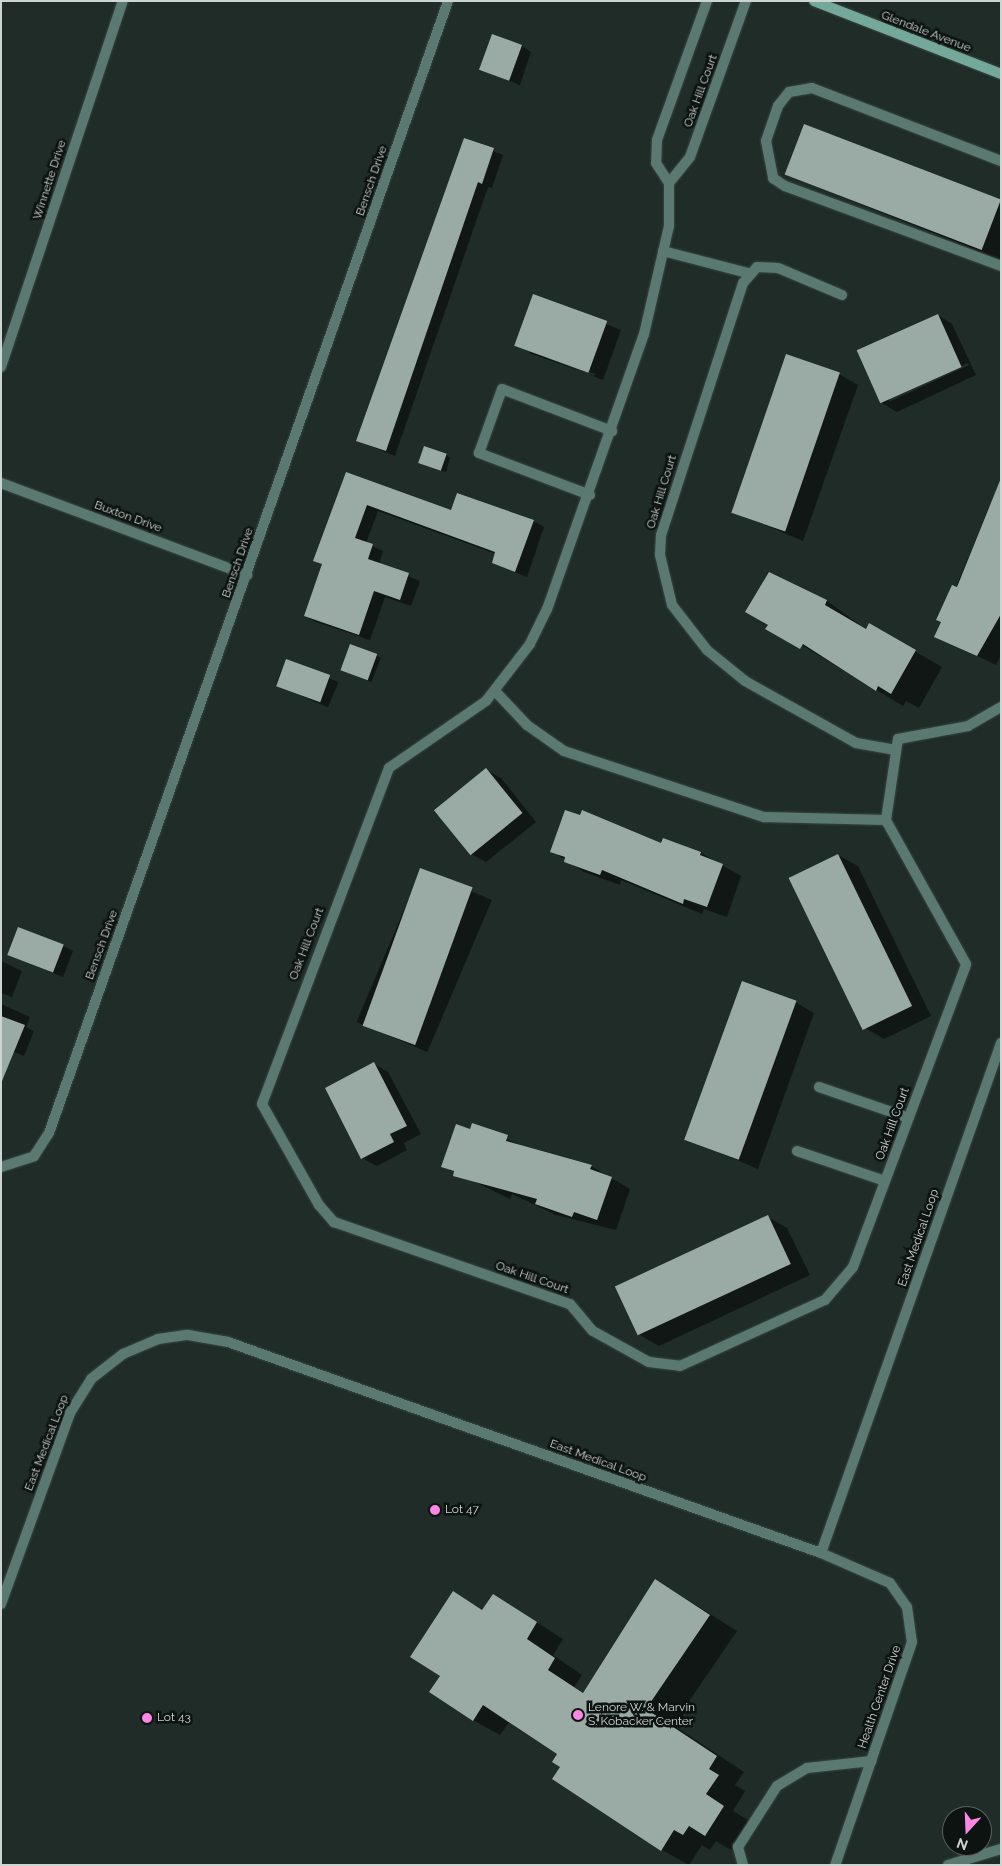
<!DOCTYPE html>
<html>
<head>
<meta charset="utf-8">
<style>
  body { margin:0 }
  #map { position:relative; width:1002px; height:1866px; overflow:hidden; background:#1f2c28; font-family:Raleway,sans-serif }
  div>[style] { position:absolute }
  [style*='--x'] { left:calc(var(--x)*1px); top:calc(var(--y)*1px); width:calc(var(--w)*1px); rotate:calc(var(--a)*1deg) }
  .shadow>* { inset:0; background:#0007; transform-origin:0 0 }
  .building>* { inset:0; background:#9aaaa5; transform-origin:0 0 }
  .roads { filter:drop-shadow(0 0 1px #3b4743) drop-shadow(0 0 1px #3b4743) }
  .service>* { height:10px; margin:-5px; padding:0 5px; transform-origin:5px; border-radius:5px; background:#5a7a71 }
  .minor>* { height:10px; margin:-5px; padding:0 5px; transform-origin:5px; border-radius:5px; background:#5a7a71 }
  .secondary>* { height:10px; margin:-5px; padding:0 5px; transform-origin:5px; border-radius:5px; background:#74a89a }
  .dots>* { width:14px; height:14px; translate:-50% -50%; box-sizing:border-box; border:2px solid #0d1311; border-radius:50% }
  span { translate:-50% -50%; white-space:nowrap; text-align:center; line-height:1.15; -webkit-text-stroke:5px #0d1311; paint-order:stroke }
  .street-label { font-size:12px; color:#cdd5d2 }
  .poi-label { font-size:12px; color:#cdd5d2 }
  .left { translate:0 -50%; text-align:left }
  .frame { position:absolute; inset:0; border:2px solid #cdd5d2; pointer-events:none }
  .north { position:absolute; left:942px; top:1806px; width:50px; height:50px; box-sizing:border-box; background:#0d1311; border:1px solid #5a615e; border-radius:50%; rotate:200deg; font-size:14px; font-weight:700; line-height:20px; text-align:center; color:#cdd5d2 }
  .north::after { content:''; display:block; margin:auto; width:18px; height:22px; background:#fc86e4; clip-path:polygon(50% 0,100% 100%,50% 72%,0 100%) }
</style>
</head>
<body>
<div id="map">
  <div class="shadow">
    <i style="clip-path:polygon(522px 46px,531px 52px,520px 85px,482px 69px)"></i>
    <i style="clip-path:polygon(805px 126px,1001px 200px,1001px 260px,787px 175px)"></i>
    <i style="clip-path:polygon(465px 140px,503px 155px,492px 188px,488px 187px,395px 456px,358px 441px)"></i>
    <i style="clip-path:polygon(evenodd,533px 295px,621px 330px,603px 380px,515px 345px,533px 295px,529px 350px,595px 374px,594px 376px,529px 353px,529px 350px)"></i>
    <i style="clip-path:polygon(evenodd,938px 315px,952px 324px,976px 375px,897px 412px,882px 403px,938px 315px,968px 363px,969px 365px,889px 402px,889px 399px,968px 363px)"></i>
    <i style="clip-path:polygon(839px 374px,858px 385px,803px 541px,732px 511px)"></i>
    <i style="clip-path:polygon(446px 455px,450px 458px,446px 472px,424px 465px)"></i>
    <i style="clip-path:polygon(346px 474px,451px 512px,533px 521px,544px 527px,527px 577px,493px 563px,496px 554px,378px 511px,366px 543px,383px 551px,379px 564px,420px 581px,411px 606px,385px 597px,370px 640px,316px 622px,305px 616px,323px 565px,315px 560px)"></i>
    <i style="clip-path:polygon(1001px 495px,1001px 655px,996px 665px,936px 636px,989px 507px,994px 509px)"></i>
    <i style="clip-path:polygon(827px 601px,867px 630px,870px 625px,942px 667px,919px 708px,906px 701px,903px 706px,747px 612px)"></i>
    <i style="left:350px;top:646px;width:33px;height:26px;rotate:21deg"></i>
    <i style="left:286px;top:660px;width:57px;height:27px;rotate:23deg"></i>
    <i style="clip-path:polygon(486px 770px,501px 778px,536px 822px,486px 862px,471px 854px,436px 810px)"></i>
    <i style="clip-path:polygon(662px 845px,701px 853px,741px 876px,727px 917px,704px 909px,702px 914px,621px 880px,620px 885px,584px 872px,552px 851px)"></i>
    <i style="clip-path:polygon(838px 855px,858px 866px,931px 1016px,884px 1039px,865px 1028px)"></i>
    <i style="left:421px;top:870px;width:77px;height:165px;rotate:23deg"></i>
    <i style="clip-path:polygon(64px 946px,73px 951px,63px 977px,9px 955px)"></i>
    <i style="clip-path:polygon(1px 961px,22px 971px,12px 997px,1px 993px)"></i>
    <i style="clip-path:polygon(795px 1002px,814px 1013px,758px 1169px,687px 1139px)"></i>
    <i style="clip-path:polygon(1px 1004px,30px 1017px,26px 1027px,34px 1031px,24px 1056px,1px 1047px)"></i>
    <i style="clip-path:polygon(374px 1064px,388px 1072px,421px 1134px,404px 1143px,407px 1150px,377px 1166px,362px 1158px)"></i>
    <i style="clip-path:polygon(473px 1125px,528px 1148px,591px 1166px,630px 1189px,616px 1230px,556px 1215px,512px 1194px,510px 1199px,442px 1166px)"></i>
    <i style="clip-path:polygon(768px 1217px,787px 1228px,810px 1275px,659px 1346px,640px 1335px)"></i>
    <i style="clip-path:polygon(656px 1580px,737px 1631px,673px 1725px,744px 1772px,735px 1785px,745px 1791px,733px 1811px,751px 1822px,733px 1851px,716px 1841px,710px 1850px,702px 1845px,689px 1865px,662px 1850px,562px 1767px,559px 1753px,510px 1721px,500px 1735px,473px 1720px,441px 1675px,453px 1593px,484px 1611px,494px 1595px,563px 1639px,553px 1655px,582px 1675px,574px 1687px,584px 1693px)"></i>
  </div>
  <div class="building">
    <i style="left:492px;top:34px;width:32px;height:38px;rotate:20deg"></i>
    <i style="left:804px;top:124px;width:211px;height:54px;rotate:21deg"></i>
    <i style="clip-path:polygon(464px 138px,494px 148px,482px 184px,478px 182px,386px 451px,356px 441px)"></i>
    <i style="left:533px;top:294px;width:79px;height:55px;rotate:20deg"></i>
    <i style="left:938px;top:314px;width:58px;height:89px;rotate:66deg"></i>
    <i style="left:786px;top:354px;width:57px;height:168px;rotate:19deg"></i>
    <i style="left:424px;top:446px;width:24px;height:18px;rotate:19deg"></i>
    <i style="clip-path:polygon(346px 472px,451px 510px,457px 493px,534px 520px,515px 572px,492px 563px,495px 552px,367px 505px,355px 538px,373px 544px,368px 559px,409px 573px,400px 600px,374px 591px,359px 635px,304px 616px,322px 564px,313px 561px)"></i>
    <i style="clip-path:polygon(1001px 478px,1001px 614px,977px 656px,934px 637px,941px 622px,936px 620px,952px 585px,957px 587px)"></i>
    <i style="clip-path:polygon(769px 572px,827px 600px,825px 605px,866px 629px,869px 623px,916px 650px,891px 694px,878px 686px,876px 691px,803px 644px,800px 649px,765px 629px,768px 625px,745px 612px)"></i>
    <i style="left:350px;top:644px;width:29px;height:28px;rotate:20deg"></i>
    <i style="left:286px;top:659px;width:47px;height:29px;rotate:20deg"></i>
    <i style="left:486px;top:768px;width:58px;height:67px;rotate:51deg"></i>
    <i style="clip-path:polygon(565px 810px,580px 815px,582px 810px,661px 843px,663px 838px,701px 852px,700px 855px,723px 864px,707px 907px,684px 899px,683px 904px,602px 870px,600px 875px,564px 862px,565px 857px,550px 852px)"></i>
    <i style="left:838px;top:854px;width:169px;height:55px;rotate:64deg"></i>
    <i style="left:420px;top:868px;width:56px;height:168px;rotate:20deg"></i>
    <i style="left:18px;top:927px;width:49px;height:30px;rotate:21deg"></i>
    <i style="left:742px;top:981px;width:58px;height:169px;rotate:20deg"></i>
    <i style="clip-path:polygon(1px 1016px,25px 1025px,2px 1081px,1px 1081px)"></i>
    <i style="clip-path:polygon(374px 1062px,407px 1126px,390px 1134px,394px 1142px,361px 1159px,325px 1088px)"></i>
    <i style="clip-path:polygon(472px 1123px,508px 1135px,506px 1141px,592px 1165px,590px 1169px,612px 1177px,597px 1220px,574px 1212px,572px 1217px,535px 1204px,537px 1199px,453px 1176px,454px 1171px,441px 1167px,456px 1124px,470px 1129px)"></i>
    <i style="left:768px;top:1215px;width:54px;height:169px;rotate:65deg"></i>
    <i style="clip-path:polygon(655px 1579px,710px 1615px,646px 1709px,717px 1756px,709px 1769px,719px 1775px,706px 1794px,724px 1806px,705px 1836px,689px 1826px,683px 1835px,674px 1830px,661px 1851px,552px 1779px,560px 1767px,552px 1762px,557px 1754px,483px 1705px,473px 1721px,429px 1692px,440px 1676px,410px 1657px,453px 1591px,482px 1610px,493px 1594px,537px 1622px,527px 1639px,555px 1658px,548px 1670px,583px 1693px)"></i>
  </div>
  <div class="roads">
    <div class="service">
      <i style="--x:1001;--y:161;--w:203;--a:-158.9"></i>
      <i style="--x:812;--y:88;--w:23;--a:170"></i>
      <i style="--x:789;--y:92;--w:18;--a:128"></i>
      <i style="--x:778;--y:106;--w:37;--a:109"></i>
      <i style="--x:766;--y:141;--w:38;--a:79"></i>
      <i style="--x:773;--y:178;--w:14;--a:34"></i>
      <i style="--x:785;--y:186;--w:230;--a:20.3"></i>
      <i style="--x:590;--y:495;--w:119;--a:-159.3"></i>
      <i style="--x:479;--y:453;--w:68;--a:-70.2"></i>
      <i style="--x:502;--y:389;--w:118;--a:20.9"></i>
      <i style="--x:819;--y:1087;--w:95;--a:19"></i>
      <i style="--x:797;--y:1151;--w:93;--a:18.8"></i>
      <i style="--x:743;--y:1865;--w:19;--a:-106"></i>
      <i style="--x:738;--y:1847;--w:72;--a:-57.4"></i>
      <i style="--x:777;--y:1786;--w:35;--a:-31"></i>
      <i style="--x:807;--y:1768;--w:65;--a:-6.1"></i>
      <i style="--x:948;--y:1865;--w:55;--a:-16.8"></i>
    </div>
    <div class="minor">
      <i style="--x:707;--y:1;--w:148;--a:109.8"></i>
      <i style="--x:657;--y:140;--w:23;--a:92"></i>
      <i style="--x:656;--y:163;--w:24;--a:57"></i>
      <i style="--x:669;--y:183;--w:43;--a:90"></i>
      <i style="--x:669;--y:226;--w:111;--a:103"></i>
      <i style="--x:644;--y:334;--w:292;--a:109.4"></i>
      <i style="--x:547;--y:609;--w:39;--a:116"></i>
      <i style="--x:530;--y:644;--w:72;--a:127.7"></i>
      <i style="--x:486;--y:701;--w:118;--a:145.4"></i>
      <i style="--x:389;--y:768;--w:359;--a:110.7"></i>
      <i style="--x:262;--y:1104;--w:116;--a:60.6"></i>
      <i style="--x:319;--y:1205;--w:23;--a:49"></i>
      <i style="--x:334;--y:1222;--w:250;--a:19.2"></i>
      <i style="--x:570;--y:1304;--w:35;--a:50"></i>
      <i style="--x:593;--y:1331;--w:64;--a:29"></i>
      <i style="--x:649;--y:1362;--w:31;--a:7"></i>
      <i style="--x:680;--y:1366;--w:159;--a:-24.5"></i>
      <i style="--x:825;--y:1300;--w:43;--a:-49.7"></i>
      <i style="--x:853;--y:1267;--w:323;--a:-69.5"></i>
      <i style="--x:966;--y:964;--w:165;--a:-119.1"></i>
      <i style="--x:669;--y:183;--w:33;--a:-51"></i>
      <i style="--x:690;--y:157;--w:166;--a:-70.3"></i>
      <i style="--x:663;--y:251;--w:91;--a:14.6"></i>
      <i style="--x:842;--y:295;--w:69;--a:-157.1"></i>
      <i style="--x:778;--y:268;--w:21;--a:-177"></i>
      <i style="--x:757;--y:267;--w:21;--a:131"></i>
      <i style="--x:743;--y:283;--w:265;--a:108"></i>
      <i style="--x:661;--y:535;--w:20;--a:93"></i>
      <i style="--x:660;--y:555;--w:51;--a:76.5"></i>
      <i style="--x:672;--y:605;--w:57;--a:52.1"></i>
      <i style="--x:707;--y:650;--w:49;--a:39.2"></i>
      <i style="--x:745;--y:681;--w:127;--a:29.2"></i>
      <i style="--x:856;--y:743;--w:39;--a:10"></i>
      <i style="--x:1;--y:367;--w:386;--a:-71.6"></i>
      <i style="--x:1;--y:483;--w:263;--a:20.5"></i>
      <i style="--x:495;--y:691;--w:47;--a:46.7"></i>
      <i style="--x:527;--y:725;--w:45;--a:35.1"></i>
      <i style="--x:564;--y:751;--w:211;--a:18.3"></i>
      <i style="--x:764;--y:817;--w:122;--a:1.4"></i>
      <i style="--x:886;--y:820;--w:82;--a:-81.6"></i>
      <i style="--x:898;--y:739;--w:71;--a:-10.5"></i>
      <i style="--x:968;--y:726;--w:38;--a:-30"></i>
      <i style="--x:1;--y:1167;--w:35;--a:-18"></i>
      <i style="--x:34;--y:1156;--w:27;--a:-57"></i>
      <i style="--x:49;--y:1133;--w:1200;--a:-70.58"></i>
      <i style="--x:821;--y:1553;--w:541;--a:-70.56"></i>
      <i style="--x:1;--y:1604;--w:203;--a:-70.1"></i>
      <i style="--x:70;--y:1413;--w:40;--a:-58"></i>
      <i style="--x:91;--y:1379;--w:41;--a:-38"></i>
      <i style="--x:123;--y:1354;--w:38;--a:-23"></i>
      <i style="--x:158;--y:1339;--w:30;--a:-8"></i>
      <i style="--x:188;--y:1335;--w:41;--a:9.9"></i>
      <i style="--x:228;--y:1342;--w:629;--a:19.59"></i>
      <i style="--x:821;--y:1553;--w:75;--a:23.5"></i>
      <i style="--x:890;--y:1583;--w:29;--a:55"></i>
      <i style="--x:907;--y:1607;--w:35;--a:82"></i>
      <i style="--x:912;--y:1642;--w:236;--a:109"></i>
    </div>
    <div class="secondary">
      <i style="--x:814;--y:1;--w:201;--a:21.3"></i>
    </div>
  </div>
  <div class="dots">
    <i style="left:435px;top:1510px;background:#fc86e4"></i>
    <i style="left:578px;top:1715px;background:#fc86e4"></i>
    <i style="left:147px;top:1718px;background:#fc86e4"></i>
  </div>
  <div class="street-label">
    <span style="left:926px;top:32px;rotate:21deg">Glendale Avenue</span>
    <span style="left:701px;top:91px;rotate:-70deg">Oak Hill Court</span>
    <span style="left:50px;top:180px;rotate:-72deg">Winnette Drive</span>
    <span style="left:372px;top:181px;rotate:-71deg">Bensch Drive</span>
    <span style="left:662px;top:492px;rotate:-73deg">Oak Hill Court</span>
    <span style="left:128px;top:517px;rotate:20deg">Buxton Drive</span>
    <span style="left:238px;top:563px;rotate:-71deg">Bensch Drive</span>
    <span style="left:307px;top:944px;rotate:-69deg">Oak Hill Court</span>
    <span style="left:102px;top:945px;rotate:-70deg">Bensch Drive</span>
    <span style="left:893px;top:1124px;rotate:-70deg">Oak Hill Court</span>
    <span style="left:919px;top:1238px;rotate:-71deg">East Medical Loop</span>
    <span style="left:532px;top:1278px;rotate:19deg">Oak Hill Court</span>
    <span style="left:47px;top:1443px;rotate:-69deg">East Medical Loop</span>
    <span style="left:598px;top:1461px;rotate:20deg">East Medical Loop</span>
    <span style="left:880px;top:1697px;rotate:-71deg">Health Center Drive</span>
  </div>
  <div class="poi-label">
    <span class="left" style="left:445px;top:1510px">Lot 47</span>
    <span class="left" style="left:588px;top:1715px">Lenore W. &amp; Marvin<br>S. Kobacker Center</span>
    <span class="left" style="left:157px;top:1718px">Lot 43</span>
  </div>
  <div class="frame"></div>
  <div class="north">N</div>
</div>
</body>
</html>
